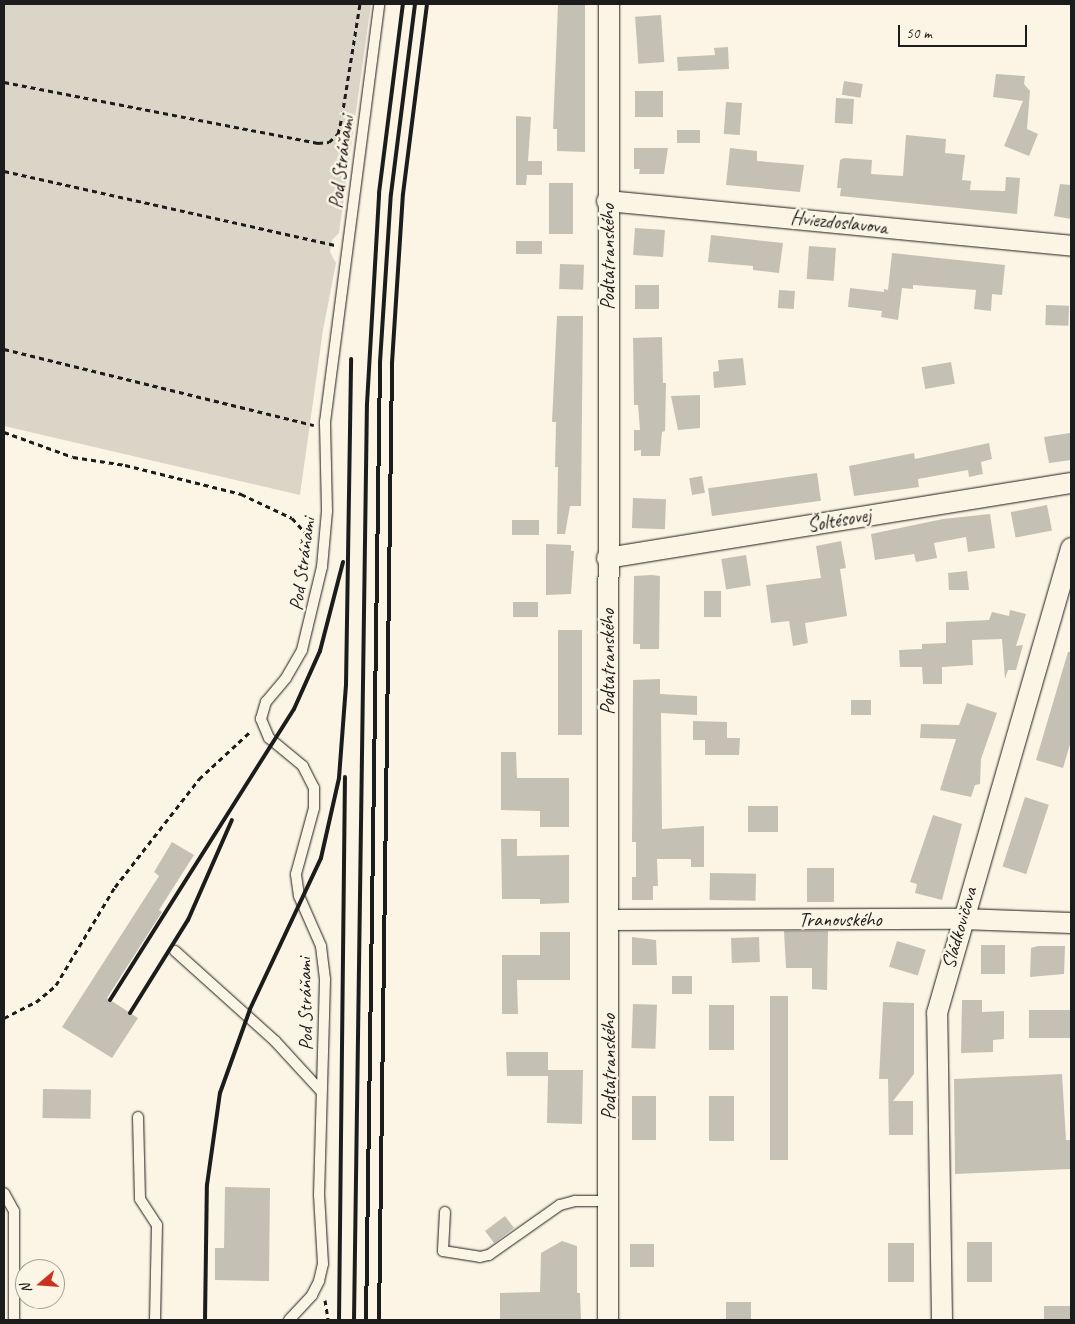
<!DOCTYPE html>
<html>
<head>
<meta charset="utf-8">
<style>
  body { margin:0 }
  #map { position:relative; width:1075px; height:1324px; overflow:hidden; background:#fcf5e5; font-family:Caveat,sans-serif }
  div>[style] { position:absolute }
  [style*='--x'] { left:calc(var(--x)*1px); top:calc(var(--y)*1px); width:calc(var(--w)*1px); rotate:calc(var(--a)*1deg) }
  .green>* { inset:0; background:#dbd5c8 }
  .building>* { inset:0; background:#c4c0b3; transform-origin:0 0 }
  .path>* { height:3px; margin-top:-1.5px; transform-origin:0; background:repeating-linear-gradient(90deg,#1c1c1c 0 5px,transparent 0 9px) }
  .roads { filter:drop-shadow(0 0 1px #1c1c1c) drop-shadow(0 0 1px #1c1c1c) }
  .lane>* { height:10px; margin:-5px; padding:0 5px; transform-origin:5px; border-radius:5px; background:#fcf5e5 }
  .street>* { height:20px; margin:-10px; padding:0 10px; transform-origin:10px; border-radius:10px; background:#fcf5e5 }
  .rail>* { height:4px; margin:-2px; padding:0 2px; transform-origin:2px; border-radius:2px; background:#1c1c1c }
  span { translate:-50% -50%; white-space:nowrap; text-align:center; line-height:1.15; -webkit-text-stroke:5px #fcf5e5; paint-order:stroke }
  .street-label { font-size:20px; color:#1c1c1c }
  .frame { position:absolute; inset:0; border:5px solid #1c1c1c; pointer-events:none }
  .north { position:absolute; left:15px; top:1259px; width:50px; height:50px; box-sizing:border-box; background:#fcf5e5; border:1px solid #a29e95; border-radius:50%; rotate:252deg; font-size:14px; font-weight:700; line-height:20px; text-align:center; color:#1c1c1c }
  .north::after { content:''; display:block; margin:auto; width:18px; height:22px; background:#c8321e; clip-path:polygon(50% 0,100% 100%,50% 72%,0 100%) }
  .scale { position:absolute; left:898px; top:25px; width:129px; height:22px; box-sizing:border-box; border:2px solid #1c1c1c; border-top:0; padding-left:6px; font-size:15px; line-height:18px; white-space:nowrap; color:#1c1c1c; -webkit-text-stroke:4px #fcf5e5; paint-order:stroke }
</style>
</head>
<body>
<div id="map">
  <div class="green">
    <i style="clip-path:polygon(4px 4px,371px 4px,339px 233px,332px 240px,330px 252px,336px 263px,323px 330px,300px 495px,4px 426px)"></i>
  </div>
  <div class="building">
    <i style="clip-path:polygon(558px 4px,585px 4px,585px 152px,557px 151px,557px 129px,553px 129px)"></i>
    <i style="left:661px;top:15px;width:47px;height:26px;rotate:86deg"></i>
    <i style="clip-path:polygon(728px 47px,729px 69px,678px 71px,677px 57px,715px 55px,714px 48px)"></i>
    <i style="clip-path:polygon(996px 74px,1025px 76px,1024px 84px,1030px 91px,1027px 129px,1038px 134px,1029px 156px,1004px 146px,1023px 101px,993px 97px)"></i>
    <i style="left:844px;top:81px;width:19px;height:14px;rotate:9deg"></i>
    <i style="left:635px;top:91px;width:28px;height:26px"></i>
    <i style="left:836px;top:98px;width:18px;height:25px;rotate:3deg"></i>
    <i style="left:726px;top:102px;width:16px;height:32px;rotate:4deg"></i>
    <i style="clip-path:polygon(516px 116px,531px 117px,528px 161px,542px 161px,542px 175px,527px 175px,526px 185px,516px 185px)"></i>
    <i style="left:677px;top:130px;width:23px;height:13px"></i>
    <i style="clip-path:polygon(906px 135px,946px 139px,945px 153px,965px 155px,962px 180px,971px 181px,970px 190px,1005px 191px,1006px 177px,1020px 178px,1017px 214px,840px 196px,841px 188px,837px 188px,840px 160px,844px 158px,872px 160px,871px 174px,903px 176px)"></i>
    <i style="clip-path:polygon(634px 148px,668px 148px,664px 174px,639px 174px,640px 169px,634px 169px)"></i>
    <i style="clip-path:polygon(730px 148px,757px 151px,757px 161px,804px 165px,800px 192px,726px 185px)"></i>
    <i style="left:549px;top:183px;width:24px;height:51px"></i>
    <i style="clip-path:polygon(1060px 184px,1071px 185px,1071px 219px,1054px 216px)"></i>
    <i style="left:635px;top:228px;width:30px;height:27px;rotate:4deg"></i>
    <i style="clip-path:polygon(711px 235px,783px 243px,779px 273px,753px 270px,753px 266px,708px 262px)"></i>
    <i style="left:516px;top:241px;width:26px;height:13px"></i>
    <i style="left:809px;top:246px;width:27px;height:33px;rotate:4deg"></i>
    <i style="clip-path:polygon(892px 253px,1005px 265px,1002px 295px,992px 294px,991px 311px,974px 309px,976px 290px,913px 285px,913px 289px,902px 288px,898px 320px,881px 317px,882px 311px,848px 307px,850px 288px,884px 292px,884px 289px,888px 290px)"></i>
    <i style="left:560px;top:264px;width:24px;height:25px;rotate:2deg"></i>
    <i style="left:635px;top:285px;width:24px;height:24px"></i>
    <i style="left:779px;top:290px;width:16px;height:18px;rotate:4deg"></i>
    <i style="left:1046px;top:305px;width:23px;height:20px;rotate:2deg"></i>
    <i style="clip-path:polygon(557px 316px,583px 316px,581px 506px,570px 506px,565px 534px,557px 534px,558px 467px,555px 467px,556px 422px,552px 422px)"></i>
    <i style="clip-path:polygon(662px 337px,663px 383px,666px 383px,665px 431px,662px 432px,660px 456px,641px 456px,641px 450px,634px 451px,634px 430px,640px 430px,638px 405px,634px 405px,633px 338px)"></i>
    <i style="clip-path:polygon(743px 358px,746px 385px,714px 388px,713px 372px,719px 371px,718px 360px)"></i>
    <i style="left:951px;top:362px;width:22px;height:30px;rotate:80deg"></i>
    <i style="clip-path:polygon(700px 395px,700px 428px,678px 430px,671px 396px)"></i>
    <i style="clip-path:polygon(1070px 433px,1071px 460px,1049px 463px,1044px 437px)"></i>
    <i style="clip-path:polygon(989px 443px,992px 459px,981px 462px,983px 474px,969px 477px,968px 470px,918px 479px,919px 487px,854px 496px,849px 466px,914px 453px,915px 459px)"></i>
    <i style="left:817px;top:473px;width:28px;height:110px;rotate:82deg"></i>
    <i style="left:702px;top:476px;width:17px;height:13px;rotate:80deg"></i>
    <i style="left:633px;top:498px;width:33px;height:30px;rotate:2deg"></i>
    <i style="left:1047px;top:505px;width:26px;height:37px;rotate:79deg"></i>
    <i style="clip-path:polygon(990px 514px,995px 548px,968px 552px,966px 537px,934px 543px,937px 558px,916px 562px,914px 554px,875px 560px,871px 534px,943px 519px)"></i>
    <i style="left:512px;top:520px;width:27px;height:15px"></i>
    <i style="clip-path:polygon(841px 541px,846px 568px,840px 569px,847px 616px,805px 623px,808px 643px,793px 646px,789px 621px,771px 623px,766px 585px,821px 578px,816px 546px)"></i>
    <i style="clip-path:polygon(546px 544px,571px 545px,571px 551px,574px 551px,571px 594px,546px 595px)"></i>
    <i style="left:746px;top:555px;width:31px;height:25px;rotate:81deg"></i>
    <i style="clip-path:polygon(967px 571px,969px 590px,949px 590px,948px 573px)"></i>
    <i style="clip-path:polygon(652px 575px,660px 576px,659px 649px,640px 649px,640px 644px,633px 644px,634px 576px)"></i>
    <i style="left:704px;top:591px;width:17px;height:26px"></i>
    <i style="left:513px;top:602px;width:25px;height:15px"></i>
    <i style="clip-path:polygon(1010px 610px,1026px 614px,1016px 646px,1023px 645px,1016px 670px,1008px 670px,1005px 679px,1002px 639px,972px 640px,973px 665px,942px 667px,942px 684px,923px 684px,922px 667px,900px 667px,899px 650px,922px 649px,922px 644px,946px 643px,946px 622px,989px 620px,992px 612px,1009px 616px)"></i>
    <i style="left:558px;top:630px;width:24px;height:105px"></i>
    <i style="clip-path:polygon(1068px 652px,1071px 652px,1071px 741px,1063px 768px,1036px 760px)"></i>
    <i style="clip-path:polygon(660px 679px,660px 694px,697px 696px,697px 715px,661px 713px,662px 829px,704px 826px,704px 867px,691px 867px,691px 859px,657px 859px,658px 886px,653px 886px,653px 900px,632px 900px,632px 877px,636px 877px,636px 842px,632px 842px,633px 680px)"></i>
    <i style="left:851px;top:700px;width:20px;height:15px"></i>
    <i style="clip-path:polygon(967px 703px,997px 713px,981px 759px,980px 784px,975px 785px,971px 797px,940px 790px,956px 739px,920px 738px,921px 724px,959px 725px)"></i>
    <i style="clip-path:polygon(693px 721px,727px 722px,727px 738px,740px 738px,739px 755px,705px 755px,705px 740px,693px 740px)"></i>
    <i style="clip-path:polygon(501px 752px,516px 752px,517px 778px,569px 778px,569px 827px,540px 827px,540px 811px,501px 810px)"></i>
    <i style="left:1025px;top:797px;width:25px;height:73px;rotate:18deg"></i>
    <i style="left:748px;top:806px;width:30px;height:26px"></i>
    <i style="clip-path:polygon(933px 815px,962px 824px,942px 900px,915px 893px,917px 884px,910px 882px)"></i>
    <i style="clip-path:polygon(501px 839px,517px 839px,517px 856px,569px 855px,569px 903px,540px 904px,540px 899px,502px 899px)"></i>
    <i style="clip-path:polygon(172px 842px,194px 855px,159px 910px,162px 912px,107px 998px,138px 1018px,112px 1058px,62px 1027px,159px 876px,154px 872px)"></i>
    <i style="left:807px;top:868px;width:27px;height:34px"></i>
    <i style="left:710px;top:873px;width:46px;height:27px;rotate:1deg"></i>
    <i style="clip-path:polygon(784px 931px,828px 931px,827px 990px,812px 989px,812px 968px,786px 968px)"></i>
    <i style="clip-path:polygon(540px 932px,570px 932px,570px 980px,517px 980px,518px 1014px,502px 1014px,502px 955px,540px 955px)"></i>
    <i style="clip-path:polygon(632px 937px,656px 940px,657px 965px,632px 965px)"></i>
    <i style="left:759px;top:937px;width:25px;height:28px;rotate:88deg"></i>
    <i style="left:897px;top:941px;width:30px;height:27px;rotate:17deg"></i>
    <i style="left:981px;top:945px;width:24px;height:29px"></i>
    <i style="clip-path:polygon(1038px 946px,1065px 946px,1064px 974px,1030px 977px,1031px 948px)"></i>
    <i style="left:672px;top:976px;width:20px;height:18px"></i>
    <i style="left:770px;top:996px;width:18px;height:164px"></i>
    <i style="clip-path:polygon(962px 1000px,982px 1000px,982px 1012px,1004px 1011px,1004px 1039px,993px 1040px,993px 1052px,961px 1053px)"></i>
    <i style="clip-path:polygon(883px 1002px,914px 1003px,914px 1074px,893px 1101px,913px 1101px,913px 1135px,889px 1135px,888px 1079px,879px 1079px)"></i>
    <i style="left:633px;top:1004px;width:24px;height:44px;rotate:2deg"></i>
    <i style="left:709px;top:1005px;width:25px;height:45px"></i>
    <i style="left:1029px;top:1010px;width:42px;height:28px"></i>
    <i style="clip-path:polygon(506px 1052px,548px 1052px,548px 1070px,583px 1070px,582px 1124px,547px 1123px,548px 1076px,507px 1076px)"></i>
    <i style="clip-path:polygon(1062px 1074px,1066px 1140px,1071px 1140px,1071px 1169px,955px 1174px,954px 1079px)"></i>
    <i style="left:43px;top:1089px;width:48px;height:29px;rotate:1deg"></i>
    <i style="left:632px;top:1096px;width:24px;height:44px"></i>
    <i style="left:709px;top:1096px;width:25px;height:45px"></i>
    <i style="clip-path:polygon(225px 1187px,270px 1188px,269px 1281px,215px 1280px,215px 1248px,224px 1248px)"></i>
    <i style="left:505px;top:1216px;width:15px;height:25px;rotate:53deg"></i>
    <i style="clip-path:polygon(562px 1241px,577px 1246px,577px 1293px,580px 1293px,581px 1320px,500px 1320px,500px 1293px,540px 1292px,541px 1253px)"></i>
    <i style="left:967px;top:1242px;width:25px;height:40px"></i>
    <i style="left:888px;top:1243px;width:26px;height:39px"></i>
    <i style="left:630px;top:1244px;width:24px;height:23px"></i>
    <i style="left:726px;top:1302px;width:25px;height:18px"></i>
    <i style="left:1044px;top:1306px;width:26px;height:14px"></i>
  </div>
  <div class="path">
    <i style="--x:4;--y:82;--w:320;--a:11"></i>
    <i style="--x:318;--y:143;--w:11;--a:-5"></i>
    <i style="--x:329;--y:142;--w:12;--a:-42"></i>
    <i style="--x:338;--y:134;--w:18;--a:-77"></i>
    <i style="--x:342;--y:116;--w:113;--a:-80.9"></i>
    <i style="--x:4;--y:171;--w:339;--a:12.6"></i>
    <i style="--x:4;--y:349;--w:319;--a:13.8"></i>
    <i style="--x:4;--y:432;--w:73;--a:19.9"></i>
    <i style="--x:73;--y:457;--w:53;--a:8.7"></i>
    <i style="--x:125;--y:465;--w:120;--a:14"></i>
    <i style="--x:241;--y:494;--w:56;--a:25.2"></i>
    <i style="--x:292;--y:518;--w:28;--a:48"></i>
    <i style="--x:4;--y:1018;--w:36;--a:-27"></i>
    <i style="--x:36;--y:1002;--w:26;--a:-40"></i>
    <i style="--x:56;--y:985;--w:114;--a:-59"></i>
    <i style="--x:115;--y:887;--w:137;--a:-52.1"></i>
    <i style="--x:199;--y:779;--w:72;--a:-42.8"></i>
    <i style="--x:325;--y:1300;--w:20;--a:81"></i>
  </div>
  <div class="roads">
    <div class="lane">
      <i style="--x:175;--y:951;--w:135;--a:42"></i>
      <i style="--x:275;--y:1041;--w:67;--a:47.4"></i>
      <i style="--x:138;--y:1117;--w:82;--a:88.6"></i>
      <i style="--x:140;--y:1199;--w:31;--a:57"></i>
      <i style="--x:157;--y:1225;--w:95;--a:91.2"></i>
      <i style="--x:4;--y:1193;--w:21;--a:61"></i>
      <i style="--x:14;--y:1211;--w:109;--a:90"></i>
      <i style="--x:445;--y:1212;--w:39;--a:93"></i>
      <i style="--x:443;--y:1251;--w:37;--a:9"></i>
      <i style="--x:480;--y:1257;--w:9;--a:-13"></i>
      <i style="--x:489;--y:1255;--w:87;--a:-35.2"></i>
      <i style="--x:560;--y:1205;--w:16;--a:-15"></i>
      <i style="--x:575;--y:1201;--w:33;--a:0"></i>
      <i style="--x:289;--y:1320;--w:34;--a:-47"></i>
      <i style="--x:312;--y:1295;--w:16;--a:-63"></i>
      <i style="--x:319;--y:1281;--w:17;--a:-77"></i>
      <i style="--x:323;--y:1264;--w:69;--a:-93.3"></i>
      <i style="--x:319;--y:1195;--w:216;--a:-88.4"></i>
      <i style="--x:325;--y:979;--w:33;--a:-97"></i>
      <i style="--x:321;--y:946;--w:55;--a:-113.7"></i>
      <i style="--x:299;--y:896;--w:22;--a:-98"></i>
      <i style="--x:296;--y:874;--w:68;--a:-74.7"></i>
      <i style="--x:314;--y:808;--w:20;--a:-90"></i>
      <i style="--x:314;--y:788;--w:25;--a:-117"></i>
      <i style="--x:303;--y:766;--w:44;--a:-140.5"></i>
      <i style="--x:269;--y:738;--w:21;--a:-113"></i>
      <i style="--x:261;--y:719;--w:18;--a:-74"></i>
      <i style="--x:266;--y:702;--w:31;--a:-50"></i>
      <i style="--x:286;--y:678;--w:32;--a:-60"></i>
      <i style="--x:302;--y:650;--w:85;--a:-76.5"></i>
      <i style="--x:322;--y:567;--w:56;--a:-84.9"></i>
      <i style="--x:327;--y:511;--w:89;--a:-91.3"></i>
      <i style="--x:325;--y:422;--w:421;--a:-82.6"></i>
    </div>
    <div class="street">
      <i style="--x:607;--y:201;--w:466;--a:5.5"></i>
      <i style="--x:607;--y:558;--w:470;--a:-9.2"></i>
      <i style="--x:608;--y:920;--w:354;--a:-0.2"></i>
      <i style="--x:962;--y:919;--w:109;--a:2.1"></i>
      <i style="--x:608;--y:1320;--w:1316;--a:-89.96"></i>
      <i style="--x:942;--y:1320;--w:307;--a:-90.9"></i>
      <i style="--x:937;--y:1013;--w:484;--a:-73.9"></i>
    </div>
  </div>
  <div class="rail">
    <i style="--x:110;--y:1000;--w:344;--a:-57.7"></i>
    <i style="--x:294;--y:709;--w:64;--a:-65.9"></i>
    <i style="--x:320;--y:651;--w:92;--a:-75.5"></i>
    <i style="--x:130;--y:1013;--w:110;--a:-58.1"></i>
    <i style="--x:188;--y:920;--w:109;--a:-66.3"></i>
    <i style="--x:205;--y:1320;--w:135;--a:-89.2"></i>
    <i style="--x:207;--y:1185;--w:93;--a:-82"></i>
    <i style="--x:220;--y:1093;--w:89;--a:-70.3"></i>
    <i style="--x:250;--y:1009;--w:167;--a:-64.8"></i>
    <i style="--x:321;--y:858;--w:82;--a:-77.3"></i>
    <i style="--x:339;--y:778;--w:93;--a:-85.7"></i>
    <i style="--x:346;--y:685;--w:326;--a:-89.1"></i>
    <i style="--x:339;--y:1320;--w:543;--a:-89.37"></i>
    <i style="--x:354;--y:1320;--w:916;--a:-89.19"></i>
    <i style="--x:367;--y:404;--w:211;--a:-86.7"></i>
    <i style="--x:379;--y:193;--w:191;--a:-82.8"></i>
    <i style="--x:366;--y:1320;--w:958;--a:-89.16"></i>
    <i style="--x:380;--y:362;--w:168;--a:-86.3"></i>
    <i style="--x:391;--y:194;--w:192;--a:-82.8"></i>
    <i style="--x:379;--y:1320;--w:957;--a:-89.22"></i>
    <i style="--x:392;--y:363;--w:169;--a:-86.3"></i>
    <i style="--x:403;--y:194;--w:192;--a:-82.8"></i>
  </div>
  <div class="street-label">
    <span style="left:341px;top:162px;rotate:-83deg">Pod Stráňami</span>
    <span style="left:839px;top:222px;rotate:6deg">Hviezdoslavova</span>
    <span style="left:607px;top:257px;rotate:-90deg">Podtatranského</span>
    <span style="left:839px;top:520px;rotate:-10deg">Šoltésovej</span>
    <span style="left:302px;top:564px;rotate:-82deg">Pod Stráňami</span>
    <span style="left:607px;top:662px;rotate:-90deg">Podtatranského</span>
    <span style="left:840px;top:919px">Tranovského</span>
    <span style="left:959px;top:928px;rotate:-74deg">Sládkovičova</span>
    <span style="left:305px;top:1004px;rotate:-91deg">Pod Stráňami</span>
    <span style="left:608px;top:1067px;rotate:-90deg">Podtatranského</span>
  </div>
  <div class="frame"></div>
  <div class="north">N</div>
  <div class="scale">50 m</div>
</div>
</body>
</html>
